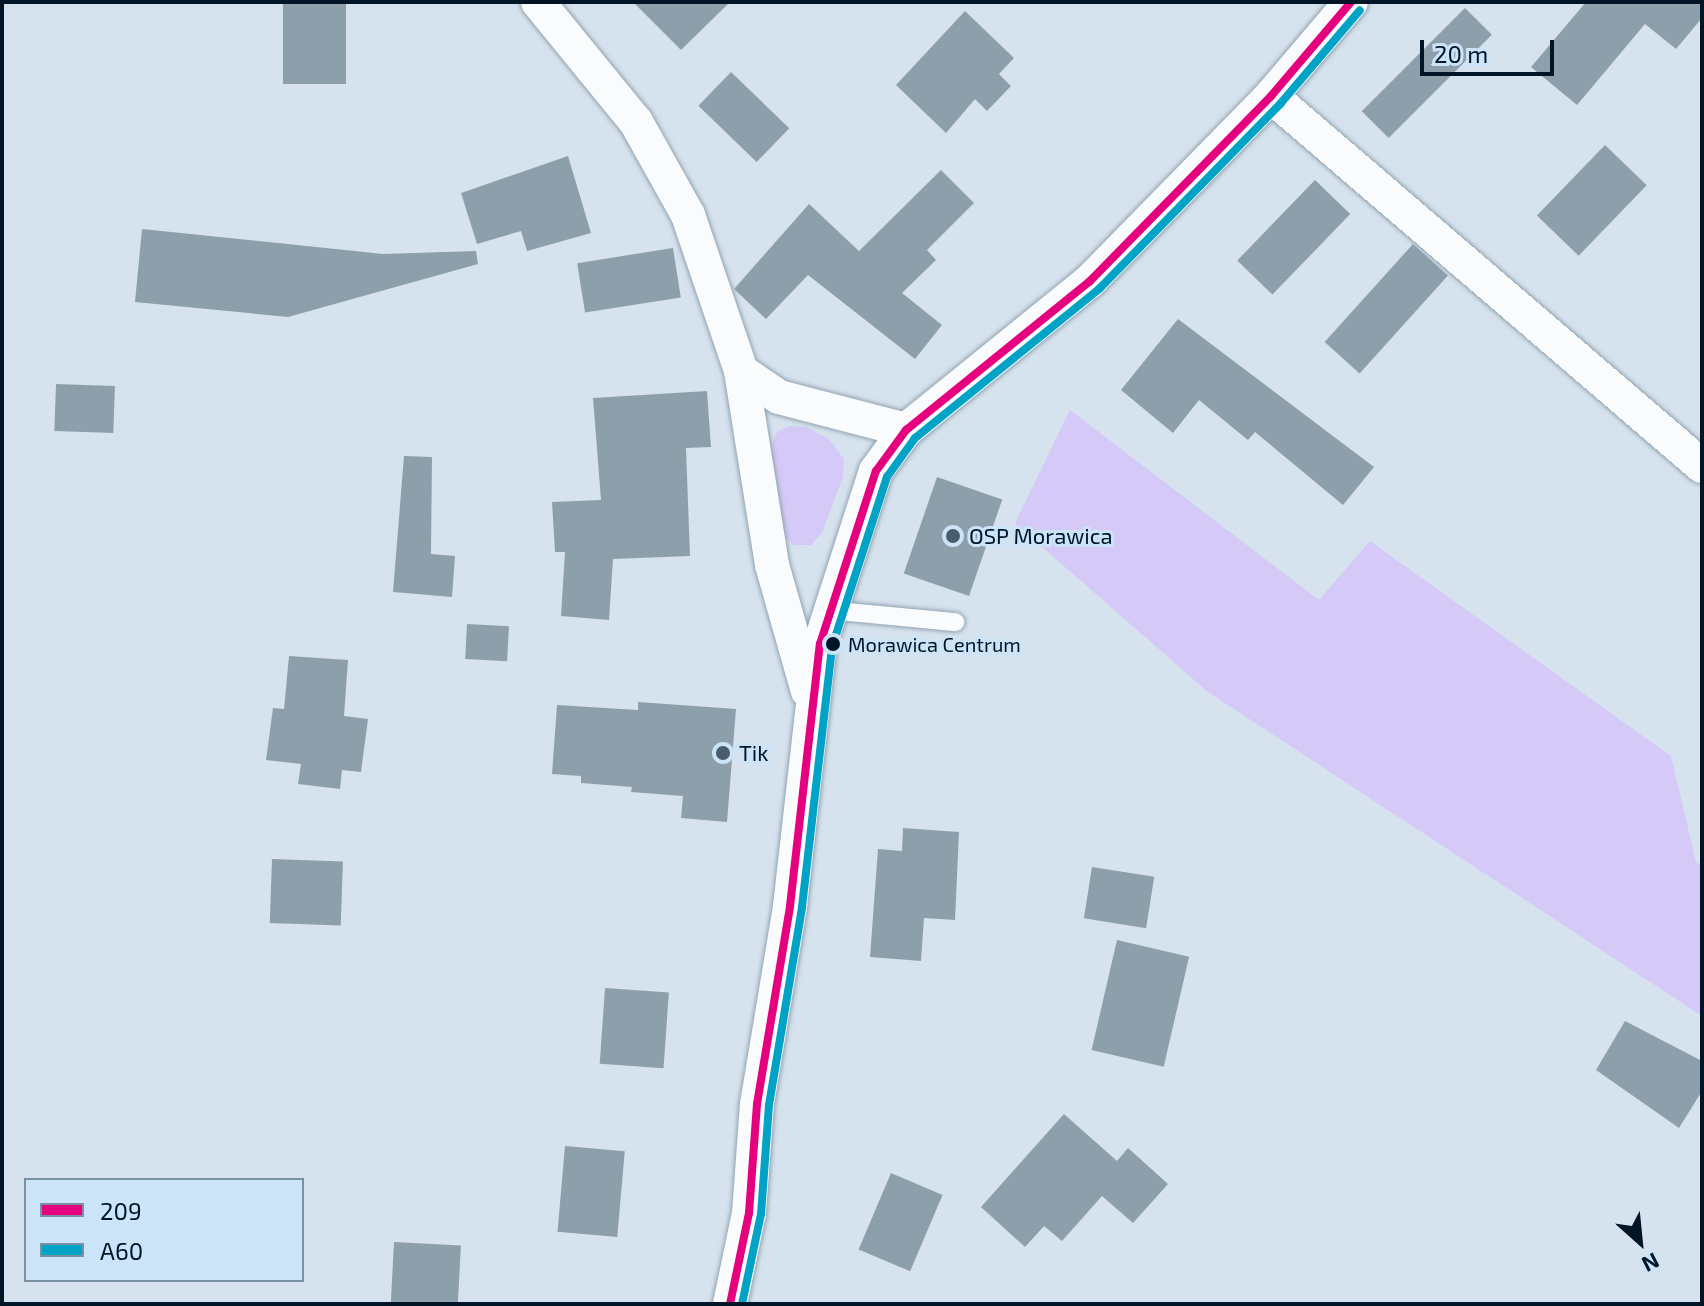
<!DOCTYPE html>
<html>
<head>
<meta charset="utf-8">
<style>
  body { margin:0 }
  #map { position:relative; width:1704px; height:1306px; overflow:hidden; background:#d6e3ee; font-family:"Exo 2",sans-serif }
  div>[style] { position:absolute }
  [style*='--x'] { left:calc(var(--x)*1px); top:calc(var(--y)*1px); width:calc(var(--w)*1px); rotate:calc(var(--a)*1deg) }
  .green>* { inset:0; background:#d4c9f7 }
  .building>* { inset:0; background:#8e9fac; transform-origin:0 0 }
  .roads { filter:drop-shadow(0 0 2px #92a3b1) drop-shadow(0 0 2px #92a3b1) }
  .service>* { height:18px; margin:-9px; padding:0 9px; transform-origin:9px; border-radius:9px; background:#f9fbfc }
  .minor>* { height:34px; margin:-17px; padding:0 17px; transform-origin:17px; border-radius:17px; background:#f9fbfc }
  .bus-1>* { height:8px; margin:-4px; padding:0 4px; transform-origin:4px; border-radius:4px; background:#e5007d }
  .bus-2>* { height:8px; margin:-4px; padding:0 4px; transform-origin:4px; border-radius:4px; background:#00a2c6 }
  .dots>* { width:22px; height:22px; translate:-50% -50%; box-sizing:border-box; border:4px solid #cce4f8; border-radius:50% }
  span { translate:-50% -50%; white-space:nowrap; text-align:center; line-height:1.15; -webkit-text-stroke:6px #cce4f8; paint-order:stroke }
  .bus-label { font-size:20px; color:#001526 }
  .left { translate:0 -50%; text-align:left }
  .poi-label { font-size:22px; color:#001526 }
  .frame { position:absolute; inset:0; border:4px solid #001526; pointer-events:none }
  .legend { position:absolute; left:24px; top:1178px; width:280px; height:104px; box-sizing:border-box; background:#cce4f8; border:2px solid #7a91a4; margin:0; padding:10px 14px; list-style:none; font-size:24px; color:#001526 }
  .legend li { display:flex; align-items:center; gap:16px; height:40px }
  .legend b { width:40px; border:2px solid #7a91a4 }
  .north { position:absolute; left:1600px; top:1202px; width:80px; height:80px; -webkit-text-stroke:6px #cce4f8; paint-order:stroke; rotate:153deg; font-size:22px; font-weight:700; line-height:32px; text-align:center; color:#001526 }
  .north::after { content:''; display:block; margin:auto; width:28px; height:36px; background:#001526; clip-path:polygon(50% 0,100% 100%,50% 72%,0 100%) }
  .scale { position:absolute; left:1420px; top:40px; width:134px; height:36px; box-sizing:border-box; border:4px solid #001526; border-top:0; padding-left:10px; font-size:24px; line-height:28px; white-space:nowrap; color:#001526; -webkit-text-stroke:6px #cce4f8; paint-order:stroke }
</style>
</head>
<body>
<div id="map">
  <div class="green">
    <i style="clip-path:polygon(1070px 410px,1319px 600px,1370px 541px,1671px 756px,1696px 862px,1702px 866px,1702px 1016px,1208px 692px,1015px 523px)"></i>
    <i style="clip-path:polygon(790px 426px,807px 427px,829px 439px,844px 459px,843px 477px,822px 533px,811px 545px,793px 545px,782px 534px,767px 451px,778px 431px)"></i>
  </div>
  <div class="building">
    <i style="left:283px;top:2px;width:63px;height:82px"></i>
    <i style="clip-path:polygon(633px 2px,730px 2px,681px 50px)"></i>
    <i style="clip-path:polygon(1586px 2px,1702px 2px,1702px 18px,1676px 49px,1645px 24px,1577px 105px,1531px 67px)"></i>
    <i style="left:1465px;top:8px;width:38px;height:146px;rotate:45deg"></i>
    <i style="clip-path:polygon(965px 11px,1014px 58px,999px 74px,1011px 86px,987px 111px,975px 99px,946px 133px,896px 85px)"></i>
    <i style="left:731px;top:72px;width:81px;height:47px;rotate:44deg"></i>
    <i style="left:1605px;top:145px;width:58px;height:98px;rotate:44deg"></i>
    <i style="clip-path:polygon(568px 156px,591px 233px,527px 251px,521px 231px,477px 244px,461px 193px)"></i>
    <i style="clip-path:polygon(941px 170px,974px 203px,927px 250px,936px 260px,902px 293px,942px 325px,915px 359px,808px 275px,766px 319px,734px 289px,809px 204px,859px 251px)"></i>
    <i style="left:1315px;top:180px;width:49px;height:112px;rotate:44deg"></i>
    <i style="clip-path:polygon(142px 229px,383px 254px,476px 251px,478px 264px,288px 317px,135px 302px)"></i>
    <i style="left:1413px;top:244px;width:47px;height:132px;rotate:42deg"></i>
    <i style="left:673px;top:248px;width:50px;height:97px;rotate:81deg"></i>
    <i style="clip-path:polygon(1178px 319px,1374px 467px,1343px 505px,1255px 432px,1248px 440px,1199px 400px,1173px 433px,1121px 390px)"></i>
    <i style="left:56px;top:384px;width:59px;height:47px;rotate:2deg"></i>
    <i style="clip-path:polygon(707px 391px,711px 447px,686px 448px,690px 556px,613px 559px,609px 620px,561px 616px,565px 552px,555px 552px,552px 502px,601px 500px,593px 398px)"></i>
    <i style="clip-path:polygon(404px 456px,432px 457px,431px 554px,455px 556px,452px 597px,393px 592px)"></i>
    <i style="left:937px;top:477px;width:69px;height:102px;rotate:19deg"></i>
    <i style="left:467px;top:624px;width:42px;height:35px;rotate:3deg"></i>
    <i style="clip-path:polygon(289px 656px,348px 660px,344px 716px,368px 719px,361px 772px,342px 770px,340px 789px,298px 784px,301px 764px,266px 760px,273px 708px,284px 709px)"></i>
    <i style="clip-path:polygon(638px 702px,736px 709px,727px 822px,681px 818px,683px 796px,631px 792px,632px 787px,581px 783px,581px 776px,552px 774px,557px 705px,638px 710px)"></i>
    <i style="clip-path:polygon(903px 828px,959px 832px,955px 920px,924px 918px,921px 961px,870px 957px,878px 849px,902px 851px)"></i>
    <i style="left:272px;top:859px;width:71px;height:64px;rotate:2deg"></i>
    <i style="left:1092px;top:867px;width:63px;height:52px;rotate:9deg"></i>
    <i style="left:1117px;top:940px;width:74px;height:113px;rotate:13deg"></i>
    <i style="left:605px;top:988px;width:64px;height:76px;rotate:4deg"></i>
    <i style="clip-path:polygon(1625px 1021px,1702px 1061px,1702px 1091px,1679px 1128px,1596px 1070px)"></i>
    <i style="clip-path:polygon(1064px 1114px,1117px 1161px,1128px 1148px,1168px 1184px,1133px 1223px,1102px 1196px,1062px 1241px,1044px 1226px,1025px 1247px,981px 1207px)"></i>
    <i style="left:565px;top:1146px;width:60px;height:86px;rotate:5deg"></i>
    <i style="left:891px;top:1173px;width:56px;height:83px;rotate:23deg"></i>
    <i style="left:394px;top:1242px;width:67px;height:62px;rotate:3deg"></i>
  </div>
  <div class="roads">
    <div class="service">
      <i style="--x:827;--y:610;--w:129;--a:5.4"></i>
    </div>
    <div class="minor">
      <i style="--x:538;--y:2;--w:155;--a:50.8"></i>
      <i style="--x:636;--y:122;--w:107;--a:60.8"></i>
      <i style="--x:688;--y:215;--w:165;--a:71.2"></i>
      <i style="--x:741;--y:371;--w:196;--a:80.9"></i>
      <i style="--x:772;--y:565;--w:131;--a:74.1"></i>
      <i style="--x:1271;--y:96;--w:568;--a:40.65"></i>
      <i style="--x:741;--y:371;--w:46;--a:34.4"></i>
      <i style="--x:779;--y:397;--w:131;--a:14.6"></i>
      <i style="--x:730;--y:1304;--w:93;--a:-78.2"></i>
      <i style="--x:749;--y:1213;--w:109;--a:-85.8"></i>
      <i style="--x:757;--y:1104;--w:201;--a:-80.5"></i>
      <i style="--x:790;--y:906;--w:264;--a:-83.5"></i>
      <i style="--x:820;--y:644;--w:182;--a:-72.1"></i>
      <i style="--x:876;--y:471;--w:51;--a:-53.8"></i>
      <i style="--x:906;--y:430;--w:237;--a:-39"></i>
      <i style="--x:1090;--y:281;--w:259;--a:-45.6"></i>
      <i style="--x:1271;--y:96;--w:123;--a:-49.6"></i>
    </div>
  </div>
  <div class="bus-1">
    <i style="--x:730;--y:1304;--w:93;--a:-78.2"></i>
    <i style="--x:749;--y:1213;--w:109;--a:-85.8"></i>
    <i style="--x:757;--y:1104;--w:201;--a:-80.5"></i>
    <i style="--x:790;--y:906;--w:264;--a:-83.5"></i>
    <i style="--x:820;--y:644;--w:182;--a:-72.1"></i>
    <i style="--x:876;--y:471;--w:51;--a:-53.8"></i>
    <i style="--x:906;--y:430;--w:237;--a:-39"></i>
    <i style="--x:1090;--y:281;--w:259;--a:-45.6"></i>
    <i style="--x:1271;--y:96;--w:123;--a:-49.6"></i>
  </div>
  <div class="bus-2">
    <i style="--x:742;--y:1304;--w:92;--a:-78.1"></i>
    <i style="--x:761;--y:1214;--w:109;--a:-85.8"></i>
    <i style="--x:769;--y:1105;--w:201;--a:-80.5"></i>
    <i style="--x:802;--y:907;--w:262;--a:-83.4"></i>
    <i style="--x:832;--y:647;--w:179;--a:-72.1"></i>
    <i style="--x:887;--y:477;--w:48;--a:-54.3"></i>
    <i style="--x:915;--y:438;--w:237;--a:-39"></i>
    <i style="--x:1099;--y:289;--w:259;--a:-45.6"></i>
    <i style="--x:1280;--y:104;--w:123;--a:-49.6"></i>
  </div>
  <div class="dots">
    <i style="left:953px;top:536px;background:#4b5d6c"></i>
    <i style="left:833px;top:644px;background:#001526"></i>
    <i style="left:723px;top:753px;background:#4b5d6c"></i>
  </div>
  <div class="bus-label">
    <span class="left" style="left:848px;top:644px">Morawica Centrum</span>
  </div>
  <div class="poi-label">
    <span class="left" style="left:969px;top:536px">OSP Morawica</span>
    <span class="left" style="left:739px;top:753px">Tik</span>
  </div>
  <div class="frame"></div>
  <ul class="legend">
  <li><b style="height:10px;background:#e5007d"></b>209</li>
  <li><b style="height:10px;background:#00a2c6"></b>A60</li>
  </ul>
  <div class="north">N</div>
  <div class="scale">20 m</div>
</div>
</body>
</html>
